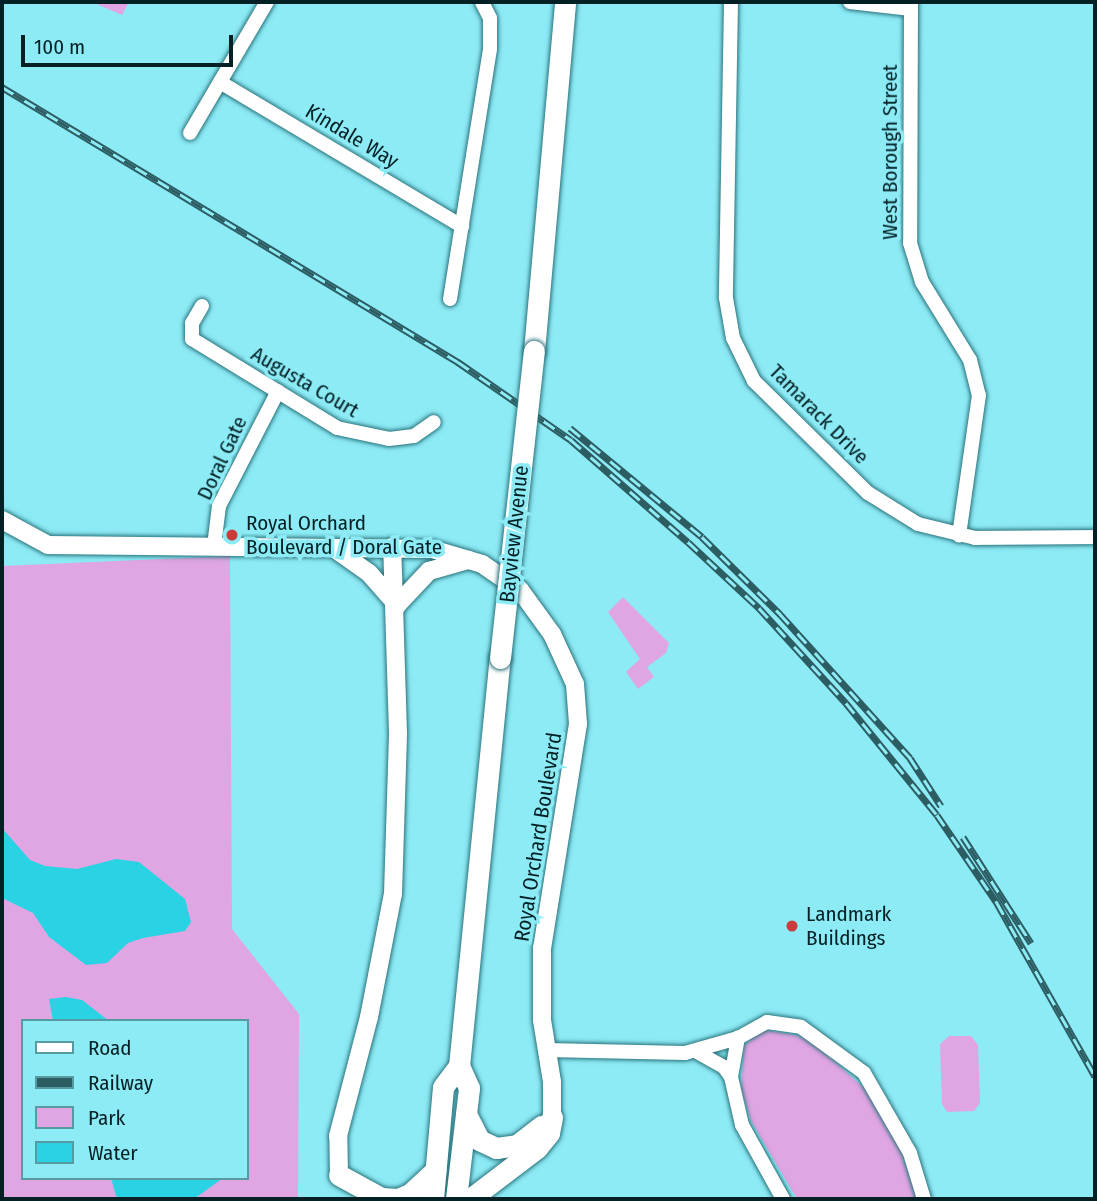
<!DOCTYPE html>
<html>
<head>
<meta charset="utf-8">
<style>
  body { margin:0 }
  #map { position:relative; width:1097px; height:1201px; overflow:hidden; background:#8debf6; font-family:"Fira Sans Condensed",sans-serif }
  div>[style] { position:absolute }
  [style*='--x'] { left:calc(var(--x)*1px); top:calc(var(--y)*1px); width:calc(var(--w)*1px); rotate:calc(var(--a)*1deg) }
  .green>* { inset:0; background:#e0a5e3 }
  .water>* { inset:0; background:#29d3e4 }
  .roads { filter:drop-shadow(0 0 2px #29737b) drop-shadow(0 0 2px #29737b) }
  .minor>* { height:14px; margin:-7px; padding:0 7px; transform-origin:7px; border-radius:7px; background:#fff }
  .tertiary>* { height:18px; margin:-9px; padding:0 9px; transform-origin:9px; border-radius:9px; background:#fff }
  .secondary>* { height:21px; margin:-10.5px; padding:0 10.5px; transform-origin:10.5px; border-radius:10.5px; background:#fff }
  .rail>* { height:7px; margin-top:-3.5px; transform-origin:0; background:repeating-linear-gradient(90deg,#8debf6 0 13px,#2c5d63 0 26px); box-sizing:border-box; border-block:2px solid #2c5d63 }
  .bridges { filter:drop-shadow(0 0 2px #29737b) drop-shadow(0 0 2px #29737b) }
  .secondary-bridge>* { height:21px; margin:-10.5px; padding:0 10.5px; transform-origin:10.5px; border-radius:10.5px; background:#fff }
  .dots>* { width:19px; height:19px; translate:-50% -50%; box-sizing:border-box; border:4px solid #8debf6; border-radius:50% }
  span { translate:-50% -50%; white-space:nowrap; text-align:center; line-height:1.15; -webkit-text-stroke:7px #8debf6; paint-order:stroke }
  .street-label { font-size:21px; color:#032125 }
  .poi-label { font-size:21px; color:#032125 }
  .left { translate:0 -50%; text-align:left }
  .frame { position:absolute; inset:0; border:4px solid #032125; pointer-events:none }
  .legend { position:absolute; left:21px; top:1019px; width:228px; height:161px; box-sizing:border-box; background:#8debf6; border:2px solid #569aa2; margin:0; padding:9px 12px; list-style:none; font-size:21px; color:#032125 }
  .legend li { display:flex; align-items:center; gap:14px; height:35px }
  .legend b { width:35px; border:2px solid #569aa2 }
  .scale { position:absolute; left:21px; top:35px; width:212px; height:32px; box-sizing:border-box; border:4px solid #032125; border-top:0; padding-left:9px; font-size:21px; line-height:24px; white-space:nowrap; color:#032125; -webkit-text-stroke:5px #8debf6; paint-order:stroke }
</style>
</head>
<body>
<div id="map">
  <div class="green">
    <i style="clip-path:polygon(92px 2px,129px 2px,122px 15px)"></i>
    <i style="clip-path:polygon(evenodd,230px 556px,232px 929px,299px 1014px,298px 1199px,2px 1199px,2px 566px,230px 556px,23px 1021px,247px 1021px,247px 1178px,23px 1178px,23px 1021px)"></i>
    <i style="clip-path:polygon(623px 597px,669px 643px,666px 653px,647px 667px,654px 677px,638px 689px,626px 672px,640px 659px,608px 612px)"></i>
    <i style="clip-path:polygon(761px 1029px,796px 1035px,814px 1043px,872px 1095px,898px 1142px,917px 1199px,797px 1199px,751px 1121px,741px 1090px,744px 1046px)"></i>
    <i style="clip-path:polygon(949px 1036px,971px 1036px,978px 1045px,980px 1103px,974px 1111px,947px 1112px,942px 1104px,940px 1044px)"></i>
  </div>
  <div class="water">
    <i style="clip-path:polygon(2px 828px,30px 860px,45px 866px,77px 869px,116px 859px,139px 862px,185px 899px,191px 922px,185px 931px,143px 938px,128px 943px,107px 963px,86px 965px,49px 937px,33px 913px,2px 898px)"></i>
    <i style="clip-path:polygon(66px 997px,82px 1000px,109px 1021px,53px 1021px,49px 999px)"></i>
    <i style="clip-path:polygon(111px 1178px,223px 1178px,194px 1199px,122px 1199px,116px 1196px)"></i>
  </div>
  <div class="roads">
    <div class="minor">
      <i style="--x:731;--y:2;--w:296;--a:91"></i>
      <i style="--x:726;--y:298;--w:41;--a:80.1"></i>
      <i style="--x:733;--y:338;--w:48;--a:64"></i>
      <i style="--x:754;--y:381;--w:160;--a:44.5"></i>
      <i style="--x:868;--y:493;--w:59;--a:31.8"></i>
      <i style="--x:918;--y:524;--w:59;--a:13.8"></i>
      <i style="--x:975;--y:538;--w:120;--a:-0.5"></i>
      <i style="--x:850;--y:2;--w:61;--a:6.5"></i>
      <i style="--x:911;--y:2;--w:241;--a:90.2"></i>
      <i style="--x:910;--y:243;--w:41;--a:72.9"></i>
      <i style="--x:922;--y:282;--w:92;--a:58.4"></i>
      <i style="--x:970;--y:360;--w:36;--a:76"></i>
      <i style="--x:979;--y:395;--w:142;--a:98.1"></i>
      <i style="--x:220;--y:82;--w:282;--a:30.8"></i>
      <i style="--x:190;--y:133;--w:152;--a:-59.6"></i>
      <i style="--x:450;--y:299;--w:254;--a:-80.9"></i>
      <i style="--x:490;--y:48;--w:30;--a:-90"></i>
      <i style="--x:490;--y:18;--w:18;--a:-117"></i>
      <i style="--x:202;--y:306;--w:20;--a:120"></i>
      <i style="--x:192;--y:323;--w:16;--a:90"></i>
      <i style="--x:192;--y:339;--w:170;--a:31.5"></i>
      <i style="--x:337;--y:428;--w:53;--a:11.9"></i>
      <i style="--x:389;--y:439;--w:25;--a:-7"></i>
      <i style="--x:414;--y:436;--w:24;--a:-35"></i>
      <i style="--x:214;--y:546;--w:40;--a:-82.9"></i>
      <i style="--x:219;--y:506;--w:129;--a:-62.8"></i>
      <i style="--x:546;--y:1050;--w:139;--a:1.2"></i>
      <i style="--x:685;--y:1053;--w:55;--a:-15.8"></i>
      <i style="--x:697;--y:1052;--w:31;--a:29"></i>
      <i style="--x:724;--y:1067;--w:12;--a:55"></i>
      <i style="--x:783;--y:1199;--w:85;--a:-119"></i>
      <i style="--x:742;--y:1125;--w:49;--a:-102.9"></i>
      <i style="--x:731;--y:1077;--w:40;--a:-80"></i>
      <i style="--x:738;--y:1038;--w:33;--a:-29"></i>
      <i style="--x:767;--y:1022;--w:34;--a:8"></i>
      <i style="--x:801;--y:1027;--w:78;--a:36.1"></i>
      <i style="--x:864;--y:1073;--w:92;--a:60.1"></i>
      <i style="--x:910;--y:1153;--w:48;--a:73.1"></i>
    </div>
    <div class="tertiary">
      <i style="--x:2;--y:520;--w:52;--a:28.5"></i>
      <i style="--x:48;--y:545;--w:384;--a:0.6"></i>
      <i style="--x:432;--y:549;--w:52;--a:16.7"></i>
      <i style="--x:482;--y:564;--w:46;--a:34.4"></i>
      <i style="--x:520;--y:590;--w:54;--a:54"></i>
      <i style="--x:552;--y:634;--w:55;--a:65.3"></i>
      <i style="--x:575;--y:684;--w:40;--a:85.7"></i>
      <i style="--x:578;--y:724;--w:227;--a:99.1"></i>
      <i style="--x:542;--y:948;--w:72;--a:90"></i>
      <i style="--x:542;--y:1020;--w:63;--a:80.8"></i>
      <i style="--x:552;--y:1082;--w:35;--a:90"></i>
      <i style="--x:332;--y:547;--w:45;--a:35.1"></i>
      <i style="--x:369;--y:573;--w:43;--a:48.8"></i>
      <i style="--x:397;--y:605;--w:47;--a:-46.7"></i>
      <i style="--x:429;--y:571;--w:41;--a:-15.8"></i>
      <i style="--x:339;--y:1175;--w:39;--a:-91"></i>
      <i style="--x:338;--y:1136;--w:123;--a:-75.4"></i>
      <i style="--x:369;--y:1017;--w:125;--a:-79"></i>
      <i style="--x:393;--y:894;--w:161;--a:-88.2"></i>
      <i style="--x:398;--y:733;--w:186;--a:-91.8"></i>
    </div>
    <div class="secondary">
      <i style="--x:534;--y:351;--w:350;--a:-84.9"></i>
      <i style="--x:466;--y:1114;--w:29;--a:63"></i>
      <i style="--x:479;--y:1140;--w:19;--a:25"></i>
      <i style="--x:496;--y:1148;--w:21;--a:-8"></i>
      <i style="--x:517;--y:1145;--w:31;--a:-38"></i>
      <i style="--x:339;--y:1175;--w:48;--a:28.7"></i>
      <i style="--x:381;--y:1198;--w:17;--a:3"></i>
      <i style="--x:398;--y:1199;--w:13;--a:-23"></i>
      <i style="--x:410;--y:1194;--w:35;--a:-43"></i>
      <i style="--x:433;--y:1199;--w:112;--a:-84.9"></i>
      <i style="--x:443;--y:1087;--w:26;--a:-53"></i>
      <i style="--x:456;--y:1199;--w:112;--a:-83.3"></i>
      <i style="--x:469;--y:1088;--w:24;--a:-114"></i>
      <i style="--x:459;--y:1066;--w:410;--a:-84.3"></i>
      <i style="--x:470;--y:1199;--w:84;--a:-37.3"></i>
      <i style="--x:537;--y:1148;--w:19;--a:-51"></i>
      <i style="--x:549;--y:1133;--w:16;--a:-79"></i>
    </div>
  </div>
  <div class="rail">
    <i style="--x:2;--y:87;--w:533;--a:31.09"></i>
    <i style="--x:458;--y:362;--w:137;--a:34.6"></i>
    <i style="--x:571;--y:440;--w:155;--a:41.1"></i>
    <i style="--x:688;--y:542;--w:97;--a:42.9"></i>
    <i style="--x:759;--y:608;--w:129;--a:47.5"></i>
    <i style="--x:846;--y:703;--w:144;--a:50.9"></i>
    <i style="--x:937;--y:815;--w:107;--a:55.7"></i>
    <i style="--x:997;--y:903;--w:199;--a:60.5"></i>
    <i style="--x:570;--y:428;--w:171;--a:39.5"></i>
    <i style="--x:702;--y:537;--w:110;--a:44.6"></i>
    <i style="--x:780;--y:614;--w:194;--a:47.9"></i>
    <i style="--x:910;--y:758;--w:57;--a:57.1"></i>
    <i style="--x:963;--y:837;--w:126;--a:57.3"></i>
  </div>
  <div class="bridges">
    <div class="secondary-bridge">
      <i style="--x:500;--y:658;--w:309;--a:-83.7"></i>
    </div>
  </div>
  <div class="dots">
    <i style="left:232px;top:535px;background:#ca3b3a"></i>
    <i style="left:792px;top:926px;background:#ca3b3a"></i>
  </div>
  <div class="street-label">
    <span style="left:352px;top:136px;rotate:31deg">Kindale Way</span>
    <span style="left:890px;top:152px;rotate:-90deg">West Borough Street</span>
    <span style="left:305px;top:382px;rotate:30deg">Augusta Court</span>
    <span style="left:819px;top:414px;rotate:45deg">Tamarack Drive</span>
    <span style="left:222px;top:458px;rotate:-65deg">Doral Gate</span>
    <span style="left:514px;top:534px;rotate:-84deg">Bayview Avenue</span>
    <span style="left:538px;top:837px;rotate:-81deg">Royal Orchard Boulevard</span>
  </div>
  <div class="poi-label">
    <span class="left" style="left:246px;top:535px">Royal Orchard<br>Boulevard / Doral Gate</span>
    <span class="left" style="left:806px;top:926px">Landmark<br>Buildings</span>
  </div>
  <div class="frame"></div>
  <ul class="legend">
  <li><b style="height:9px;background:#fff"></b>Road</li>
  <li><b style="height:9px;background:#2c5d63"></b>Railway</li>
  <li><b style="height:19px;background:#e0a5e3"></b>Park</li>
  <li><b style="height:19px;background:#29d3e4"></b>Water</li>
  </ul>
  <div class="scale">100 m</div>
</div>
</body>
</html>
